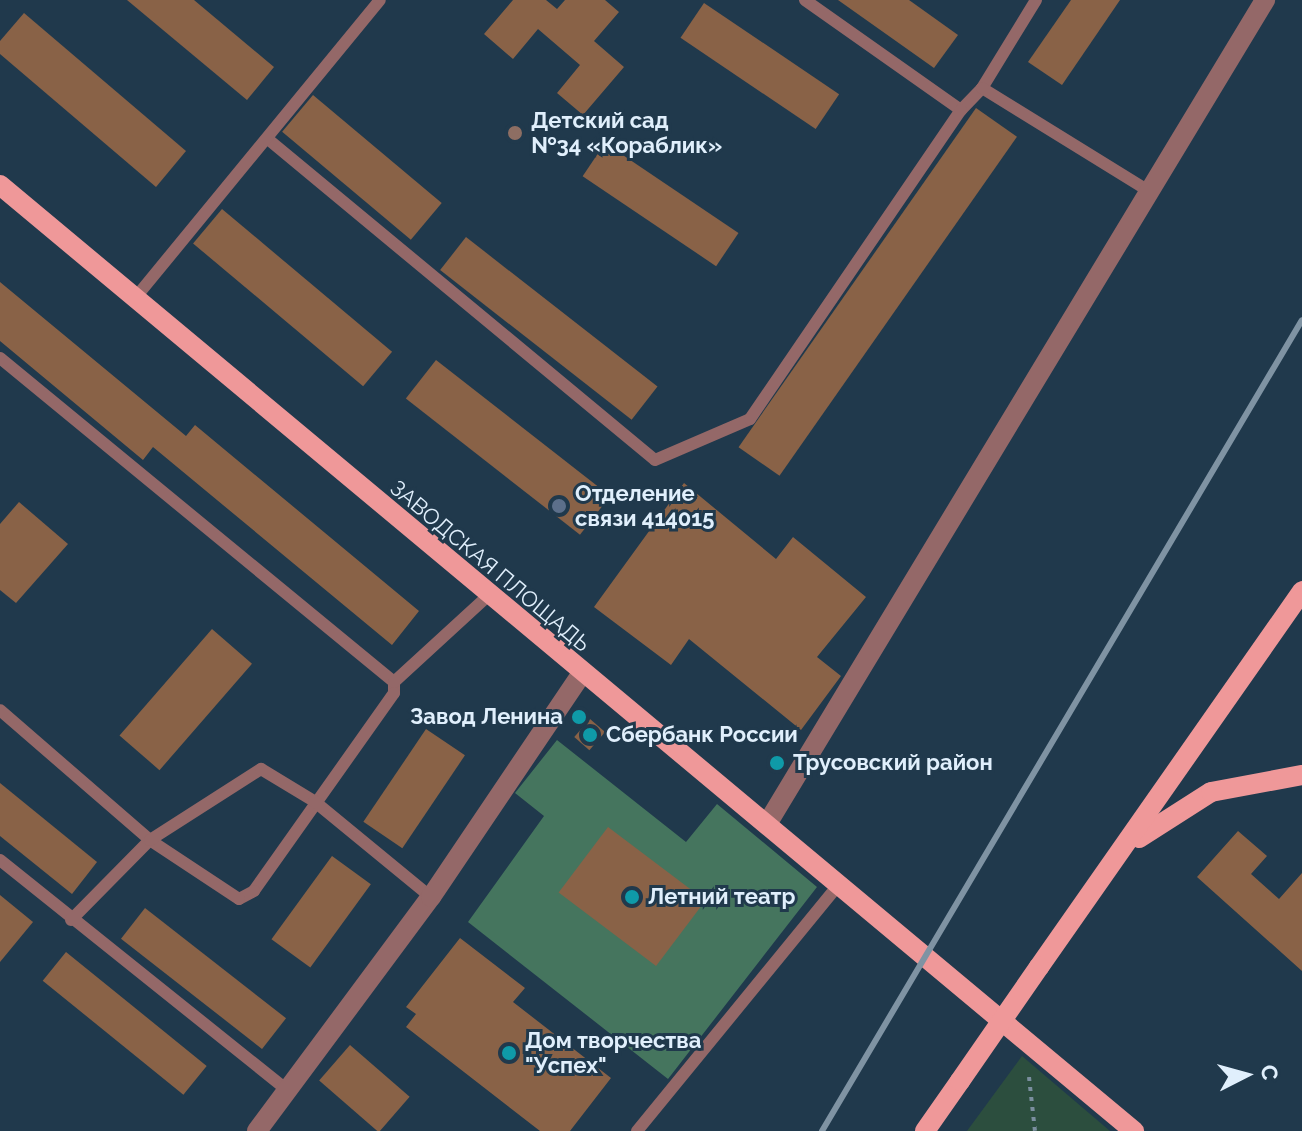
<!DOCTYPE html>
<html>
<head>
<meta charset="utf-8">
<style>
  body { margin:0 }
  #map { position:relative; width:1302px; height:1131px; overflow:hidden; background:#20394c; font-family:Raleway,sans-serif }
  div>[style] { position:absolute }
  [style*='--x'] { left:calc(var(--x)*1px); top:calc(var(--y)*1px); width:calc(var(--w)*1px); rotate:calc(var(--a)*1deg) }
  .green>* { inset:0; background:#2c4e3e }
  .forest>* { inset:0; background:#45755e }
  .building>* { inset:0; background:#896247; transform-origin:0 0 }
  .path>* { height:4px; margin-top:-2px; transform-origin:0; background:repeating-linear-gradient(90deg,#7a8e9e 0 4px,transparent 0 10px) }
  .service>* { height:12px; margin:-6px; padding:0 6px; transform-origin:6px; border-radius:6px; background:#946868 }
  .minor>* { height:20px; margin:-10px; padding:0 10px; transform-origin:10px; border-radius:10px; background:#946868 }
  .tertiary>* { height:20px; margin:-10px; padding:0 10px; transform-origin:10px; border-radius:10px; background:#946868 }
  .primary>* { height:20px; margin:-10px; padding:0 10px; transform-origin:10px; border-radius:10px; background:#ef9899 }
  .rail>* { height:6px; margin:-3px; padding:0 3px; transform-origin:3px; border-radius:3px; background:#7f93a3 }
  .primary-bridge>* { height:20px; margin:-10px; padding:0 10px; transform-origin:10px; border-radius:10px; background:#ef9899 }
  .dots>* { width:22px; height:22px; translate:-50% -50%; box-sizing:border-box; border:4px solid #20394c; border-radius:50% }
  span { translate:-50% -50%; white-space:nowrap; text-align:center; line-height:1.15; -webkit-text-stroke:6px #20394c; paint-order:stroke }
  .poi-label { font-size:22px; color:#e0effc; font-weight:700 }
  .left { translate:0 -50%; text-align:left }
  .right { translate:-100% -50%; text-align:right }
  .street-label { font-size:22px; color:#e0effc }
  .north { position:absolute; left:1206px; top:1035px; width:80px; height:80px; -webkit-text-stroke:6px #20394c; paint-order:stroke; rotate:84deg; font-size:22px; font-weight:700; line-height:32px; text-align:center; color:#e0effc }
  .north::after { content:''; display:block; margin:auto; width:28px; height:36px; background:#e0effc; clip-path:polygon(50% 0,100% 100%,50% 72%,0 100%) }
</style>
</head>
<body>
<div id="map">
  <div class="green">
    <i style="clip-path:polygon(1022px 1056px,1110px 1131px,967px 1131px)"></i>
  </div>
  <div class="forest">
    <i style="clip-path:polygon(557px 740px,686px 842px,717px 804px,817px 887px,668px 1079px,468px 922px,544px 816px,515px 793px)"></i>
  </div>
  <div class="building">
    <i style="clip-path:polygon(127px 0,194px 0,274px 67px,247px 100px)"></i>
    <i style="clip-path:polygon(513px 0,546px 0,557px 9px,565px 0,605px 0,619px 12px,594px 41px,624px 67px,583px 115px,557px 93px,580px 65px,538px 29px,513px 59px,484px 34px)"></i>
    <i style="clip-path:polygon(838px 0,909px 0,958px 35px,934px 68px)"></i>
    <i style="clip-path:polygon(1071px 0,1120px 0,1062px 85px,1028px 62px)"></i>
    <i style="left:704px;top:3px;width:163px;height:42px;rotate:34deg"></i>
    <i style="clip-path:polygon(24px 13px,186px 151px,156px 187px,0 54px,0 41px)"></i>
    <i style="left:313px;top:95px;width:168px;height:48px;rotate:40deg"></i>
    <i style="left:976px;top:108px;width:50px;height:414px;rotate:35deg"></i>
    <i style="left:605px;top:143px;width:161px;height:40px;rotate:34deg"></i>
    <i style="left:222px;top:209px;width:222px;height:45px;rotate:40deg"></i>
    <i style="left:466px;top:237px;width:243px;height:42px;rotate:38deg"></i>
    <i style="clip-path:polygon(0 282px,186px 436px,195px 425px,419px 611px,392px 645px,153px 447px,143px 460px,0 341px)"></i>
    <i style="left:436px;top:360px;width:221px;height:49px;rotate:38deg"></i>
    <i style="clip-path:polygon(684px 483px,776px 559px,793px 537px,866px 597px,817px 657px,841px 676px,801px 730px,689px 639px,671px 665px,594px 607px)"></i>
    <i style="clip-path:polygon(19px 502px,68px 544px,16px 603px,0 590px,0 524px)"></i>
    <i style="left:212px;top:629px;width:53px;height:141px;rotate:41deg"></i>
    <i style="left:590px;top:719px;width:20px;height:24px;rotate:41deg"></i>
    <i style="left:426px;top:729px;width:47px;height:112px;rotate:34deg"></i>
    <i style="clip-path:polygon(0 783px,97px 862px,72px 894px,0 836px)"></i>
    <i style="left:608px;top:827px;width:122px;height:82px;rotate:37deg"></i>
    <i style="clip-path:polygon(1238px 831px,1267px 856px,1251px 874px,1279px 899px,1302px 873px,1302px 971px,1197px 877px)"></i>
    <i style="left:332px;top:856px;width:48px;height:103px;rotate:36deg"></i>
    <i style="clip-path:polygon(0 895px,33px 922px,0 962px)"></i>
    <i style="left:145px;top:908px;width:179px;height:39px;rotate:38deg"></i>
    <i style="clip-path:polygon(460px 938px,525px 988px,513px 1002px,611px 1078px,570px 1131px,540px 1131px,406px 1027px,416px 1014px,406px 1007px)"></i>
    <i style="left:66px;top:952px;width:181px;height:37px;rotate:39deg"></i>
    <i style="left:350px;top:1045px;width:79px;height:47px;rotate:41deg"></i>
  </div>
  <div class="path">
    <i style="--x:1029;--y:1077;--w:54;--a:83.7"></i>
  </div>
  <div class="service">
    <i style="--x:805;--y:0;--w:191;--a:35.2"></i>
    <i style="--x:961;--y:110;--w:30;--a:-46"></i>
    <i style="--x:1036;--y:0;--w:103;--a:121.5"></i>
    <i style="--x:982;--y:88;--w:196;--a:31.7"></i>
    <i style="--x:269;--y:140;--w:501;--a:39.66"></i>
    <i style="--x:655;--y:460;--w:103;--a:-23.3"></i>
    <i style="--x:750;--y:419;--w:374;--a:-55.7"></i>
    <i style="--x:136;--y:297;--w:384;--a:-50.6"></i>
    <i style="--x:0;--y:358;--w:510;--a:39.43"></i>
    <i style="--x:394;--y:682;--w:11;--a:90"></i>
    <i style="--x:394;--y:693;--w:242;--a:125.3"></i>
    <i style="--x:254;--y:891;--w:17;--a:152"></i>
    <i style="--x:239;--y:899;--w:107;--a:-146.5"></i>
    <i style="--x:150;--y:840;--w:198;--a:-139.1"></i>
    <i style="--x:394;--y:682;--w:127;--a:-42.5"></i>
    <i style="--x:0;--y:860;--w:371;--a:38.7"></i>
    <i style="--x:71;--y:920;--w:112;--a:-45.4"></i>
    <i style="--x:150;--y:840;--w:132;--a:-32.6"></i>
    <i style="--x:261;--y:769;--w:62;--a:31.1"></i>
    <i style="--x:314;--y:801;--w:151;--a:39.4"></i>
    <i style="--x:637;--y:1131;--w:318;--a:-50.7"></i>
  </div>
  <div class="minor">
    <i style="--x:257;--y:1131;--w:292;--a:-53.4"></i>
    <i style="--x:431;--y:897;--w:268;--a:-56"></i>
  </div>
  <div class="tertiary">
    <i style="--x:767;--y:824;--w:963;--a:-58.85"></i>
  </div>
  <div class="primary">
    <i style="--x:0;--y:185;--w:1477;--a:39.84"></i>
    <i style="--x:1139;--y:838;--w:85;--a:-32.6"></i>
    <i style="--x:1211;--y:792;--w:93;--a:-10.6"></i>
    <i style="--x:1039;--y:967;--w:459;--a:-55"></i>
    <i style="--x:925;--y:1131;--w:61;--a:-55"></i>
  </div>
  <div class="rail">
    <i style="--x:822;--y:1131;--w:942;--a:-59.38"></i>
  </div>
  <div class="primary-bridge">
    <i style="--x:960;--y:1081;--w:139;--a:-55.3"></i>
  </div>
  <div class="dots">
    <i style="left:515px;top:133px;background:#8d6e63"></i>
    <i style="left:559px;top:506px;background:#5c6f8a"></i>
    <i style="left:579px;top:717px;background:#0f9aa8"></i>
    <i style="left:590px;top:735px;background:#0f9aa8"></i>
    <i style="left:777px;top:763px;background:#0f9aa8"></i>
    <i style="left:632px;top:897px;background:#0f9aa8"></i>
    <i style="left:509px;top:1053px;background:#0f9aa8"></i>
  </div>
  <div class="poi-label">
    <span class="left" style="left:531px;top:133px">Детский сад<br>№34 «Кораблик»</span>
    <span class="left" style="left:575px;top:506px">Отделение<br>связи 414015</span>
    <span class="right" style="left:563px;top:717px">Завод Ленина</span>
    <span class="left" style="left:606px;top:735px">Сбербанк России</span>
    <span class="left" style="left:793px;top:763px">Трусовский район</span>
    <span class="left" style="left:648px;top:897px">Летний театр</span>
    <span class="left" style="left:525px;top:1053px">Дом творчества<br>"Успех"</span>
  </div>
  <div class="street-label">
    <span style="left:490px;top:566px;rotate:40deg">ЗАВОДСКАЯ ПЛОЩАДЬ</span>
  </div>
  <div class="north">С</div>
</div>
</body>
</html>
